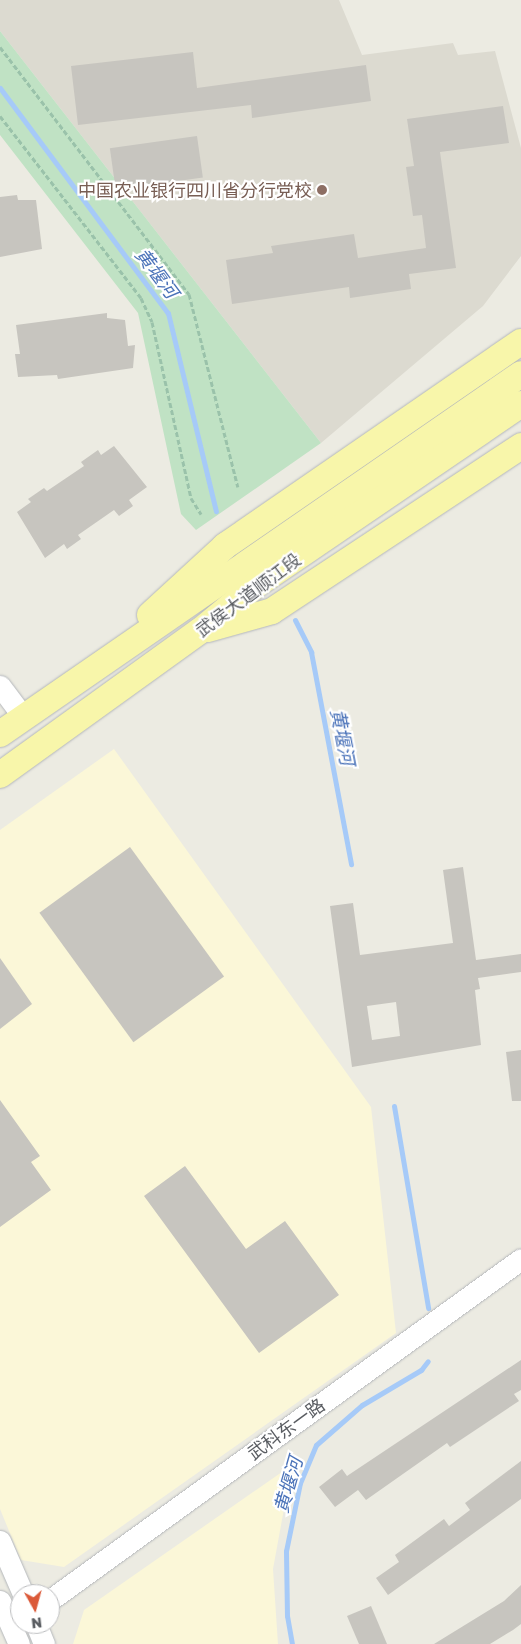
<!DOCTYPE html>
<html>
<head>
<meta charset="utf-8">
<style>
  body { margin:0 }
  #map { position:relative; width:521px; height:1644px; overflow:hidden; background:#ecebe2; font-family:"Golos Text","Noto Sans SC",sans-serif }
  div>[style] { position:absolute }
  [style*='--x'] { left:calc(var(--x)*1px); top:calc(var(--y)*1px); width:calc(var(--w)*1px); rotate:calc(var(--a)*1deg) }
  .commercial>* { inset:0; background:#fbf7d8 }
  .education>* { inset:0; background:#dcdad0 }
  .green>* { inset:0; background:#c0e2c4 }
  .stream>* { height:5px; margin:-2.5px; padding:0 2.5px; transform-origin:2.5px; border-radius:2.5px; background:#a6caf8 }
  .building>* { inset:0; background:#c7c5bf; transform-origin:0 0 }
  .path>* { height:3px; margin-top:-1.5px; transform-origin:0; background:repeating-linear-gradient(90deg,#9ac2aa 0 5px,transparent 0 7.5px) }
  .roads { filter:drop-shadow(0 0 1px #b4b7bb) drop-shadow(0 0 1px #b4b7bb) }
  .minor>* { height:21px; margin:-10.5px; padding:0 10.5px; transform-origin:10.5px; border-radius:10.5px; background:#fff }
  .major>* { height:26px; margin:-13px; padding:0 13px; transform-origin:13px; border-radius:13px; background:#f8f6aa }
  .dots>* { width:14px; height:14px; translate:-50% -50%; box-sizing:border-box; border:2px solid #fff; border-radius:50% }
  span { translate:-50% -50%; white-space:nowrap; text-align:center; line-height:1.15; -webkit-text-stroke:4.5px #fff; paint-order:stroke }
  .education-label { font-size:18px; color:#785e54 }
  .right { translate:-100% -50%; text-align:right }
  .street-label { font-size:18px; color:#5a5d62 }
  .water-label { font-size:19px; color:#4b73b9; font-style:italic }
  .north { position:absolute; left:10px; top:1584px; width:50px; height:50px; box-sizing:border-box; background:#fff; border:1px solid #bdbec0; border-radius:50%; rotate:173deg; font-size:14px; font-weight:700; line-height:20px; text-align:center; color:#5a5d62 }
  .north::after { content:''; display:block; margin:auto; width:18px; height:22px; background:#db5a39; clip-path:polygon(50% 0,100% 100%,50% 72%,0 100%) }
</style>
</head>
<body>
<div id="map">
  <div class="commercial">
    <i style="clip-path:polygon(114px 749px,371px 1107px,396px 1333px,64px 1567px,21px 1560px,0 1509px,0 830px)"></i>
    <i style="clip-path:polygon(292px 1465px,273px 1569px,278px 1644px,73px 1644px,84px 1610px)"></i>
  </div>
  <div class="education">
    <i style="clip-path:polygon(0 0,339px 0,362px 55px,453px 43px,458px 55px,495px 51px,521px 148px,521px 256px,483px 306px,321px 443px,0 31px)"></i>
  </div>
  <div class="green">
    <i style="clip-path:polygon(0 31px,321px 443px,196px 530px,181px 514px,138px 313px,0 135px)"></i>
  </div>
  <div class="stream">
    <i style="--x:0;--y:88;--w:281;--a:53.3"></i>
    <i style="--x:168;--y:313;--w:204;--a:76.4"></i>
    <i style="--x:295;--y:620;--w:36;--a:63"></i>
    <i style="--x:311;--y:652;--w:216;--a:79.3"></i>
    <i style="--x:394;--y:1106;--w:205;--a:80.4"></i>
    <i style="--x:292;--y:1644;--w:28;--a:-100"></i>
    <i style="--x:287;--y:1616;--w:65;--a:-90.9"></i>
    <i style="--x:286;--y:1551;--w:69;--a:-78.4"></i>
    <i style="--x:300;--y:1483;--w:41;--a:-67.2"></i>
    <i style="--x:316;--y:1445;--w:61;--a:-41"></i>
    <i style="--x:362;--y:1405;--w:69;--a:-30.7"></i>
    <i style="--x:421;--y:1370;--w:11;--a:-52"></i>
  </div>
  <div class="building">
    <i style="clip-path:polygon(193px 52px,197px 88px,366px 65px,371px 101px,252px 118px,251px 105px,78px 125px,71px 66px)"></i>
    <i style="clip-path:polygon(503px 106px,509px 143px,440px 152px,456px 268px,409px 274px,411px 289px,350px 298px,349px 287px,232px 304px,226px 260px,273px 253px,271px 246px,354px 234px,358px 258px,426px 248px,422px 215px,413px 216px,406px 167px,414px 166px,407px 119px)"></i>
    <i style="left:197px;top:136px;width:42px;height:88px;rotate:82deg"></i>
    <i style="clip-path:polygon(17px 195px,18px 200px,36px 200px,42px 249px,0 257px,0 197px)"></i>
    <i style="clip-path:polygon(107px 313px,107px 318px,125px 320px,128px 346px,135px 345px,133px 368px,58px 379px,57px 375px,18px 377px,15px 354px,20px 354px,16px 325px)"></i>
    <i style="clip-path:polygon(114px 446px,147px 487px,129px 500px,133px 506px,119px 516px,114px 510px,78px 535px,81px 539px,67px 549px,64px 544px,45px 558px,17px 512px,31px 502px,28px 499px,44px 488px,47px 491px,84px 466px,81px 462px,98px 450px,101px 455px)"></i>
    <i style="left:130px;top:847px;width:160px;height:112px;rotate:54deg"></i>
    <i style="clip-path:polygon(evenodd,463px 867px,476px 960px,521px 954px,521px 972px,478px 978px,480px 989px,475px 990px,481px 1045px,352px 1067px,330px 906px,353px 903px,360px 955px,453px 943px,443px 870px,463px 867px,396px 1002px,400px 1036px,372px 1040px,367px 1006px,396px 1002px)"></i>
    <i style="clip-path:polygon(0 958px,32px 1004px,0 1029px)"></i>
    <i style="clip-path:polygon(521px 1050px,521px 1101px,512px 1101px,506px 1052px)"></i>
    <i style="clip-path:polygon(0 1100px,40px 1156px,31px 1162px,51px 1190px,0 1227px)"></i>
    <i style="clip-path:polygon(185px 1166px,246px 1249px,285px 1221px,339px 1295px,259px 1353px,144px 1196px)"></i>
    <i style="clip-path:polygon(521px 1360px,521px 1390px,514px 1394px,519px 1401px,450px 1447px,447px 1443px,366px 1500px,358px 1490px,335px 1507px,319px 1487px,342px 1469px,347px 1476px)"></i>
    <i style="clip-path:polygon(521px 1461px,521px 1499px,388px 1595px,376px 1578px,399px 1562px,395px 1555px,444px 1519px,449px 1526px,470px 1510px,465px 1503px)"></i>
    <i style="clip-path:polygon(521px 1585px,521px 1624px,513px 1630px,490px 1644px,434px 1644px,504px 1601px)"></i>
    <i style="clip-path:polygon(371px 1606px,387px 1644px,359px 1644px,347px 1616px)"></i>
  </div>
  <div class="path">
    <i style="--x:0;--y:47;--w:311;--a:52.6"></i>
    <i style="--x:189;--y:294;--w:199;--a:75.8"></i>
    <i style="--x:0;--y:116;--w:230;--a:52.2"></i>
    <i style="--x:141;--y:298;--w:26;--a:65"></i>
    <i style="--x:152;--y:322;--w:180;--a:77.5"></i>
    <i style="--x:191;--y:498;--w:19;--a:58"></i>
  </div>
  <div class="roads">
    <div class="minor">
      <i style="--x:0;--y:686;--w:39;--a:53"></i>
      <i style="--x:0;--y:1541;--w:58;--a:66.5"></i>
      <i style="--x:50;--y:1600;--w:581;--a:-35.9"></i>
      <i style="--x:0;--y:1601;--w:47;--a:66.2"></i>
      <i style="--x:36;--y:1624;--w:22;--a:68"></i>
    </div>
    <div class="major">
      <i style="--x:150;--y:615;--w:102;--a:-42.6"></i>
      <i style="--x:225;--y:546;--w:359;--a:-34.6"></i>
      <i style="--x:208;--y:629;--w:66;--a:-15.7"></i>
      <i style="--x:272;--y:611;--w:299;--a:-33.5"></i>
      <i style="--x:0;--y:734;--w:633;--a:-34.64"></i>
      <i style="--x:0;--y:775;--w:246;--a:-35.8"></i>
      <i style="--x:200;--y:631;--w:72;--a:-39.4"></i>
      <i style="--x:256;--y:585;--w:321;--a:-34.3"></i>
    </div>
  </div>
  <div class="dots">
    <i style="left:322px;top:190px;background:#8d6e63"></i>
  </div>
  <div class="education-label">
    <span class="right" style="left:312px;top:190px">中国农业银行四川省分行党校</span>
  </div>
  <div class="street-label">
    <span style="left:248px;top:595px;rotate:-37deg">武侯大道顺江段</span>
    <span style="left:286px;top:1429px;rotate:-36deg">武科东一路</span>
  </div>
  <div class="water-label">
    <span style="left:157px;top:273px;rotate:53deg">黄堰河</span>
    <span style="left:343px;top:737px;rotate:79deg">黄堰河</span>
    <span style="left:288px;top:1485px;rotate:-74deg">黄堰河</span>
  </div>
  <div class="north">N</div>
</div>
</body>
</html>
